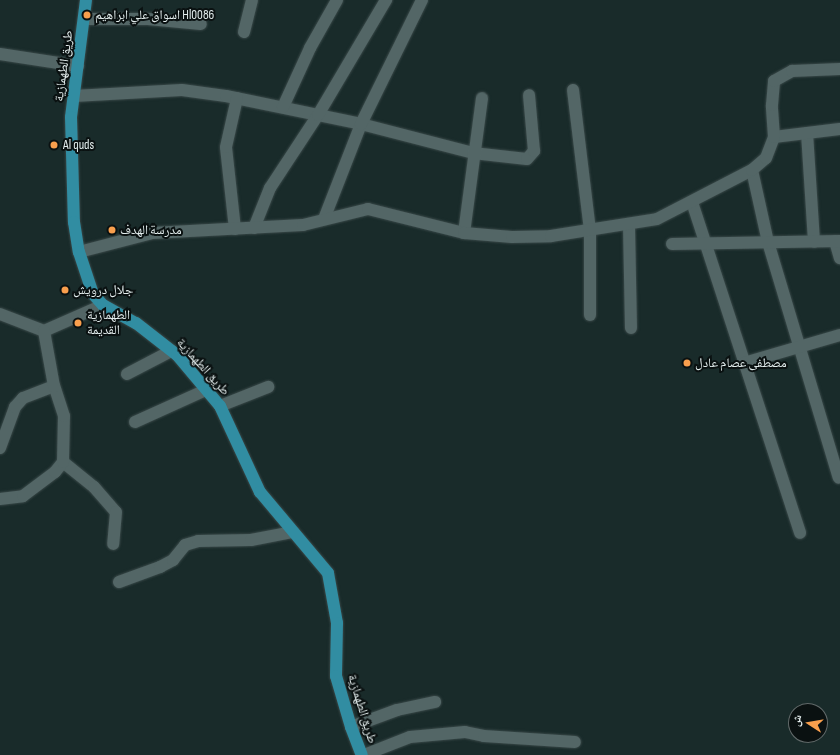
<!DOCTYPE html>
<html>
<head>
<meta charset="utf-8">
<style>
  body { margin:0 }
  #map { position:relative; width:840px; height:755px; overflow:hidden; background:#192b2a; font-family:"Sofia Sans Condensed","Noto Naskh Arabic",sans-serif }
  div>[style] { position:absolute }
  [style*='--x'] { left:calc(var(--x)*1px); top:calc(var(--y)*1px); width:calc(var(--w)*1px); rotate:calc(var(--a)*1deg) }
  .roads { filter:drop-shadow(0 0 1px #394848) drop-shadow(0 0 1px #394848) }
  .minor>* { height:12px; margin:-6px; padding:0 6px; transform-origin:6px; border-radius:6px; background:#536666 }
  .major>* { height:12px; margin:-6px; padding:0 6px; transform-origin:6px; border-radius:6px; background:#318da2 }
  .dots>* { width:11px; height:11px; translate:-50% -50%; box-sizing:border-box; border:2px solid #0a1111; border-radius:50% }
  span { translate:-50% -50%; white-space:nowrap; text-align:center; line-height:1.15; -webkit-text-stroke:4px #0a1111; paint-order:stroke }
  .poi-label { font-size:13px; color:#e4eeee }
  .left { translate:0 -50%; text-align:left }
  .street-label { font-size:13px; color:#e4eeee }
  .north { position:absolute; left:788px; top:703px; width:40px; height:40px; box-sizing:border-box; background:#0a1111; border:1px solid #616969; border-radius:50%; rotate:282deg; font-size:11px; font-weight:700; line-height:16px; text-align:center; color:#e4eeee }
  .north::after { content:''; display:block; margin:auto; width:14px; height:18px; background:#f99f4d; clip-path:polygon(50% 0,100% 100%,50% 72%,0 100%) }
</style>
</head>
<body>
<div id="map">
  <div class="roads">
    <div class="minor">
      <i style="--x:84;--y:19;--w:64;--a:0"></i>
      <i style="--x:148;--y:19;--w:53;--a:5.4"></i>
      <i style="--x:244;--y:32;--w:33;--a:-76"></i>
      <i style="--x:0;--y:54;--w:79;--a:8.7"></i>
      <i style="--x:573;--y:90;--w:142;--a:83.1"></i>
      <i style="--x:590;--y:231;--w:84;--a:90"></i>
      <i style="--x:74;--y:96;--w:108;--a:-3.2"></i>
      <i style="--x:182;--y:90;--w:44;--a:7.8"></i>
      <i style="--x:226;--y:96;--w:138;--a:11.7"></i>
      <i style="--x:361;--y:124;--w:116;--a:14.5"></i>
      <i style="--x:473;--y:153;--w:54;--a:6.3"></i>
      <i style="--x:527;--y:159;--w:11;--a:-49"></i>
      <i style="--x:534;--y:151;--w:56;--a:-95.1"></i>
      <i style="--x:283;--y:107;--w:65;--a:-65.4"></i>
      <i style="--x:310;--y:48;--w:55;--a:-60.6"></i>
      <i style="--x:807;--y:133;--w:109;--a:86.3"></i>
      <i style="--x:774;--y:137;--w:66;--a:-6.9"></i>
      <i style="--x:752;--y:170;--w:74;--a:77.5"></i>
      <i style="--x:768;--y:242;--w:246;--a:73.3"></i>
      <i style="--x:692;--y:202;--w:348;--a:71.9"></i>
      <i style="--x:324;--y:219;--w:102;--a:-68.7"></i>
      <i style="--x:361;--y:124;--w:138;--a:-63.8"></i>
      <i style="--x:629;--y:225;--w:103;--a:88.9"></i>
      <i style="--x:254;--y:228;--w:43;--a:-68.2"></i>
      <i style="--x:270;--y:188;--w:87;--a:-56.7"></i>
      <i style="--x:318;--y:115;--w:134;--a:-59.4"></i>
      <i style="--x:235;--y:229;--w:82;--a:-96.3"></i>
      <i style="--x:226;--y:147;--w:50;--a:-77.3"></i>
      <i style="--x:464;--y:233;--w:136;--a:-82.4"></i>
      <i style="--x:835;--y:241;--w:18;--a:74"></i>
      <i style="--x:672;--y:244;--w:168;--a:-1"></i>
      <i style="--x:79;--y:252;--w:75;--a:-14.6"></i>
      <i style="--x:152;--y:233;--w:151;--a:-3"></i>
      <i style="--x:303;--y:225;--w:67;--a:-13.8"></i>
      <i style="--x:368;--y:209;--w:99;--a:14"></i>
      <i style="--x:464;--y:233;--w:48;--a:4.8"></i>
      <i style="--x:512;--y:237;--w:39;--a:-1"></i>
      <i style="--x:551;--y:236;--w:107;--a:-9.1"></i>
      <i style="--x:657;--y:219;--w:107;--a:-27.3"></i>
      <i style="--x:752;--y:170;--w:18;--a:-41"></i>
      <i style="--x:766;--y:158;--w:22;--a:-69"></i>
      <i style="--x:774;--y:137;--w:32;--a:-94"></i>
      <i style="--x:772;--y:105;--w:24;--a:-85"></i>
      <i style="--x:774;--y:81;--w:21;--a:-29"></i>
      <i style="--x:792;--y:71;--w:48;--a:-2.4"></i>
      <i style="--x:0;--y:314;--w:47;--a:21.1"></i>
      <i style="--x:44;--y:331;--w:64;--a:-23.8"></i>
      <i style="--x:744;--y:363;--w:100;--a:-16.3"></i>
      <i style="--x:127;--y:374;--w:50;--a:-27.6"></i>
      <i style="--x:220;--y:406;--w:52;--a:-21.6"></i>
      <i style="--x:135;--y:422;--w:78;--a:-24.3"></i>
      <i style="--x:0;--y:448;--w:44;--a:-69.9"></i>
      <i style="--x:15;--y:407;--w:12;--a:-48"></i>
      <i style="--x:23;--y:398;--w:33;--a:-21"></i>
      <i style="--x:63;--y:462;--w:40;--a:39"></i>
      <i style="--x:94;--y:487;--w:33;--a:49"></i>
      <i style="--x:116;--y:512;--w:32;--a:95"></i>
      <i style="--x:0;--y:499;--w:23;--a:-7"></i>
      <i style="--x:23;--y:496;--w:40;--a:-37"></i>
      <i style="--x:55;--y:472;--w:13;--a:-51"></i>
      <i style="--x:63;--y:462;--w:46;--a:-88.8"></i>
      <i style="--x:64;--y:416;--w:32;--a:-108"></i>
      <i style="--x:54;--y:386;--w:56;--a:-100.3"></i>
      <i style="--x:119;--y:582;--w:44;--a:-20.1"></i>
      <i style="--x:160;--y:567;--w:15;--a:-28"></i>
      <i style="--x:173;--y:560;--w:19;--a:-51"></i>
      <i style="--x:185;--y:545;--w:14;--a:-17"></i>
      <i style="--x:198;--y:541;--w:53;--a:-1.1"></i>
      <i style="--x:251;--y:540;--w:43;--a:-10.8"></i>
      <i style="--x:351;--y:727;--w:49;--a:-20.3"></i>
      <i style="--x:397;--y:710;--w:39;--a:-12"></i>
      <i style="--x:364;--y:755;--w:49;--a:-21.4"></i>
      <i style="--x:410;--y:737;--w:55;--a:-5.2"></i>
      <i style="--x:465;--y:732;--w:19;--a:12"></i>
      <i style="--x:484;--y:736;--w:91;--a:3.8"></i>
    </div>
    <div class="major">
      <i style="--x:86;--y:0;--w:118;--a:97.3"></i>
      <i style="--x:71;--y:117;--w:105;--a:88.4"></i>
      <i style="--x:74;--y:222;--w:30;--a:81"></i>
      <i style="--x:79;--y:252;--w:44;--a:71.6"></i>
      <i style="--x:93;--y:294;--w:15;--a:48"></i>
      <i style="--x:103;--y:305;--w:38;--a:29"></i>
      <i style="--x:136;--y:323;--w:52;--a:38"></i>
      <i style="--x:177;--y:355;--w:67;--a:49.9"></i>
      <i style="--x:220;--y:406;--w:95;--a:65.1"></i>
      <i style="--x:260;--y:492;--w:106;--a:50"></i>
      <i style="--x:328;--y:573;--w:51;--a:79.8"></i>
      <i style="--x:337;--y:623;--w:53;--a:91.1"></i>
      <i style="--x:336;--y:676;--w:53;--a:73.6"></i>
      <i style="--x:351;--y:727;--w:30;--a:69"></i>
    </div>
  </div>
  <div class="dots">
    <i style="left:87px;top:15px;background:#f99f4d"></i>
    <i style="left:54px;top:145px;background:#f99f4d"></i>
    <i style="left:112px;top:230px;background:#f99f4d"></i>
    <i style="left:65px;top:290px;background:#f99f4d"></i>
    <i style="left:78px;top:323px;background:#f99f4d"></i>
    <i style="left:687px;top:363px;background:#f99f4d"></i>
  </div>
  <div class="poi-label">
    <span class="left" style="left:95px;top:15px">اسواق علي ابراهيم Hl0086</span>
    <span class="left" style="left:63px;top:145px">Al quds</span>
    <span class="left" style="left:120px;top:230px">مدرسة الهدف</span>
    <span class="left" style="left:73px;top:290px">جلال درويش</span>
    <span class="left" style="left:87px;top:323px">الطهمازية<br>القديمة</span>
    <span class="left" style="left:695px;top:363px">مصطفى عصام عادل</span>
  </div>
  <div class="street-label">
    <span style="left:64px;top:66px;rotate:-82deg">طريق الطهمازية</span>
    <span style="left:203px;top:367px;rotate:48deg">طريق الطهمازية</span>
    <span style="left:362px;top:709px;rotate:73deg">طريق الطهمازية</span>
  </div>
  <div class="north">ش</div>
</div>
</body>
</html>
